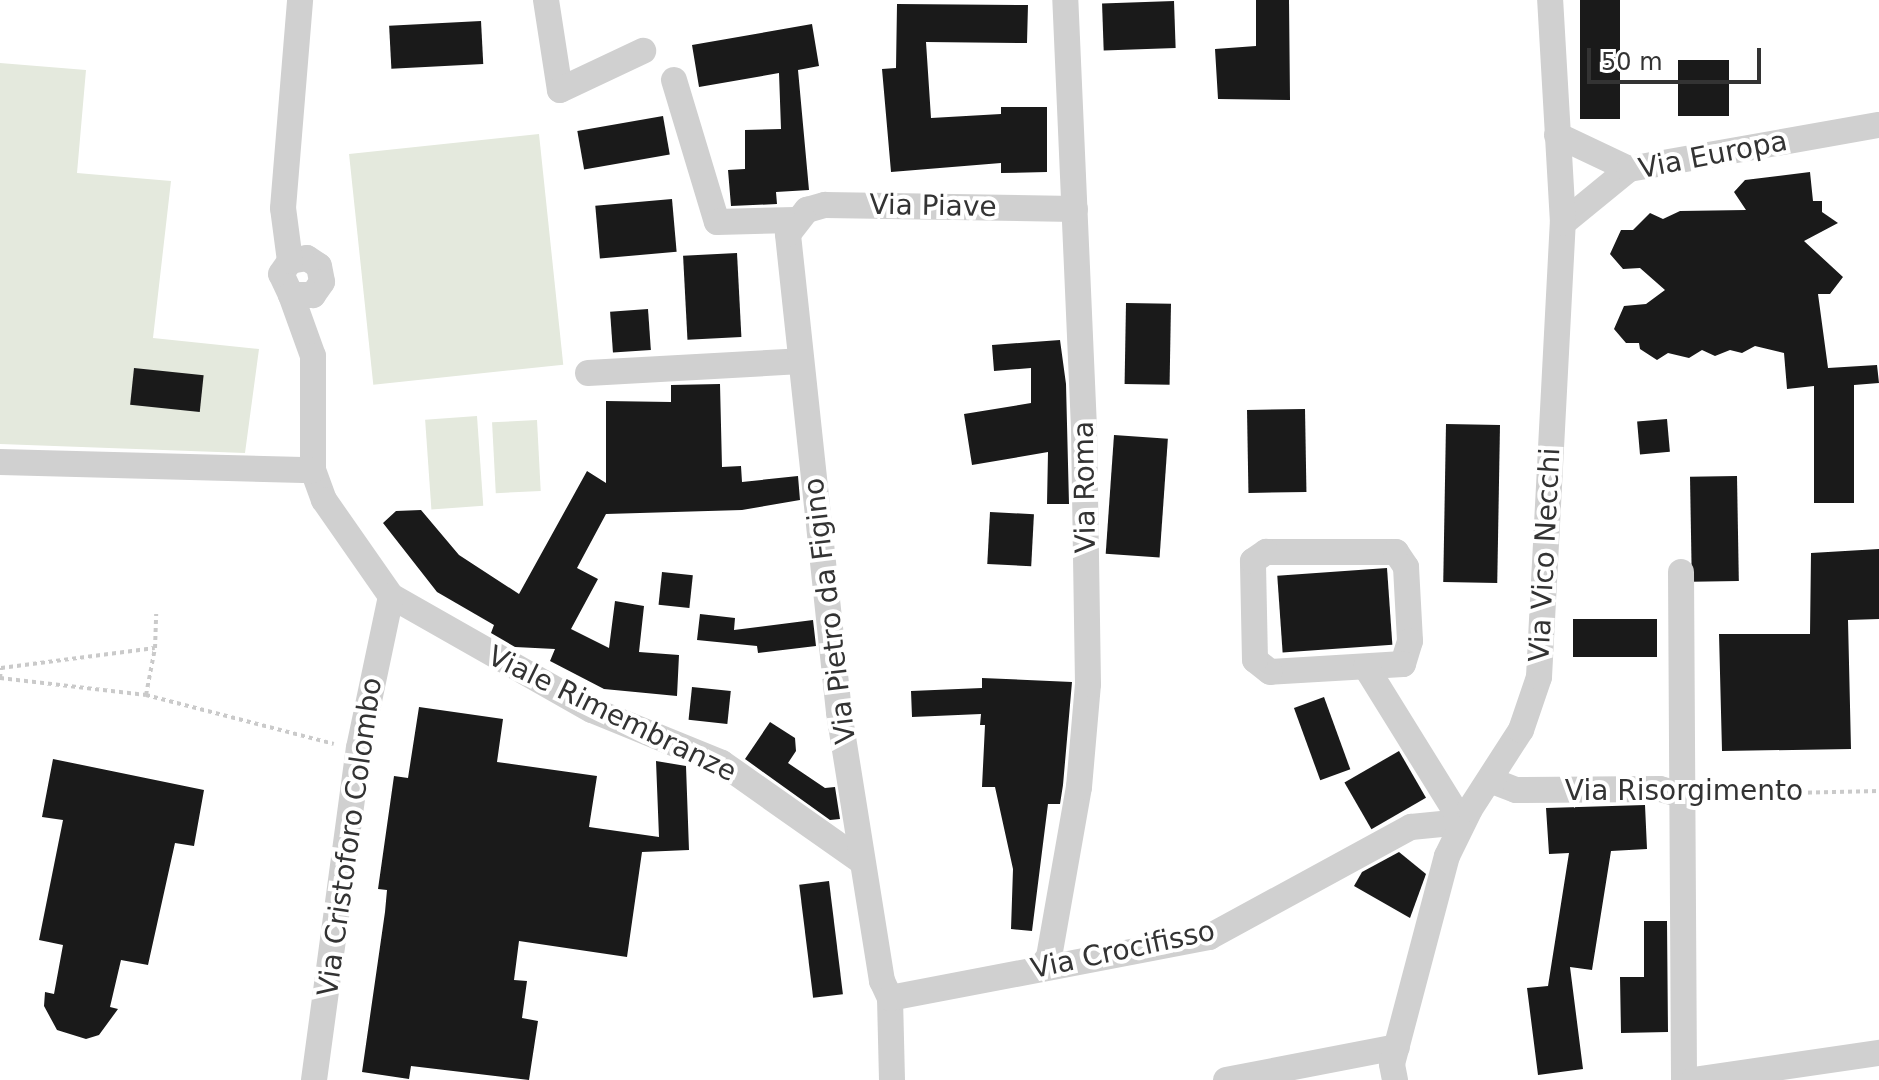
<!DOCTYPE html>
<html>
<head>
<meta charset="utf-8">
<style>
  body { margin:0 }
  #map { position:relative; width:1879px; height:1080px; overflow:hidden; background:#fff; font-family:"DejaVu Sans",sans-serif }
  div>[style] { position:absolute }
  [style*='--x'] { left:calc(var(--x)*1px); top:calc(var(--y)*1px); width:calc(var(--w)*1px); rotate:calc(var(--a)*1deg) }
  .green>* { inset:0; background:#e4e9dd; transform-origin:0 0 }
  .building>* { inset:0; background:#1a1a1a; transform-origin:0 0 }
  .path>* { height:4px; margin-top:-2px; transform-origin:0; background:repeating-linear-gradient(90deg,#cacaca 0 4px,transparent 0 8px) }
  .minor>* { height:26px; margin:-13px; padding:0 13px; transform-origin:13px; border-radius:13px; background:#d0d0d0 }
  span { translate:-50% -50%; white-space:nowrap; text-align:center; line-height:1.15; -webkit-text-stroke:8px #fff; paint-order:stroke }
  .street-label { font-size:28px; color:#333 }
  .scale { position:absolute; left:1587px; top:48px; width:174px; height:36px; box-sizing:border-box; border:4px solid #333; border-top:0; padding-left:10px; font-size:24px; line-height:28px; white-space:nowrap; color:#333; -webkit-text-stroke:6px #fff; paint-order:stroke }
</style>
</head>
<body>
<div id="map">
  <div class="green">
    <i style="clip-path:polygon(0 63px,86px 70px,77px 173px,171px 181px,153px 338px,259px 349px,245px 453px,0 444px)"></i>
    <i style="left:539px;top:134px;width:232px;height:191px;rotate:84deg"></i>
    <i style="left:477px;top:416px;width:90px;height:52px;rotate:86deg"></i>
    <i style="left:537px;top:420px;width:71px;height:45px;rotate:87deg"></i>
  </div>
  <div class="building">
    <i style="clip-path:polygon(1256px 0,1289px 0,1290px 100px,1218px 99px,1215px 49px,1256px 46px)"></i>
    <i style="left:1580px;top:0;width:40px;height:119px"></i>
    <i style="left:1174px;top:1px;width:47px;height:72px;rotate:88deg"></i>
    <i style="clip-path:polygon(897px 4px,1028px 5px,1027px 43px,926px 42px,931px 118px,1001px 114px,1001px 107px,1047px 107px,1047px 172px,1001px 173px,1001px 163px,891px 172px,882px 69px,896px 68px)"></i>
    <i style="left:481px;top:21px;width:43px;height:92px;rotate:87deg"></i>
    <i style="clip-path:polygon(812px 24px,819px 66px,798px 70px,809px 190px,776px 192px,777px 204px,731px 206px,728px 170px,745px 169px,745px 130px,781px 129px,779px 73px,699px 87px,692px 45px)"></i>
    <i style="left:1678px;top:60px;width:51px;height:56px"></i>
    <i style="left:663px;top:116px;width:39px;height:87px;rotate:80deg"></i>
    <i style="clip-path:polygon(1810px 172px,1813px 201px,1822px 201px,1822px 212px,1838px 223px,1804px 241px,1843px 277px,1830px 294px,1818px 294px,1828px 368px,1877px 365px,1879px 383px,1854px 385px,1854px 503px,1814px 503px,1814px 386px,1787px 389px,1784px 353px,1755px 346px,1742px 353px,1730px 350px,1715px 356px,1702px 350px,1689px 358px,1668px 353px,1657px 360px,1640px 349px,1639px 343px,1626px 343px,1614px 329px,1624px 306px,1646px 304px,1665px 290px,1640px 268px,1623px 269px,1610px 254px,1621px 230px,1633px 230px,1650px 213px,1663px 219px,1680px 211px,1746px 210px,1734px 192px,1745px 180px)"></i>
    <i style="left:672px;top:199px;width:53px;height:77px;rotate:85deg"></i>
    <i style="left:737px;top:253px;width:84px;height:54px;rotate:87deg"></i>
    <i style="left:1126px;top:303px;width:45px;height:81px;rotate:1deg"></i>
    <i style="left:648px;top:309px;width:41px;height:38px;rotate:86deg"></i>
    <i style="clip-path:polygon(1060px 340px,1066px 384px,1069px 504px,1047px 504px,1048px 452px,972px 465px,964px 414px,1031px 403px,1031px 368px,994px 371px,992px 345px)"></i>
    <i style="left:134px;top:368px;width:70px;height:37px;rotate:6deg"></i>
    <i style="clip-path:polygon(720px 384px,722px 467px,741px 466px,742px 482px,798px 476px,800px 500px,742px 510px,606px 514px,577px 568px,598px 579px,571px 629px,609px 648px,615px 601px,644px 606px,639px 652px,679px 655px,677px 696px,604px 689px,550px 661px,555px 649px,515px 647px,491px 633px,494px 625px,437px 592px,383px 523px,396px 511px,421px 510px,459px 555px,519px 594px,587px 471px,606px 483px,606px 401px,671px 402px,671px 385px)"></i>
    <i style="left:1305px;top:409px;width:83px;height:58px;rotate:89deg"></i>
    <i style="left:1667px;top:419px;width:33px;height:30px;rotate:85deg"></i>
    <i style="left:1446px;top:424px;width:54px;height:158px;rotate:1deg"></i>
    <i style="left:1114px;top:435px;width:54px;height:119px;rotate:4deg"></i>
    <i style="left:1737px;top:476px;width:105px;height:47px;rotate:89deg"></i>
    <i style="left:990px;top:512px;width:44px;height:52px;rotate:3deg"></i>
    <i style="clip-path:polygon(1879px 549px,1879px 619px,1848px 620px,1851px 749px,1722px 751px,1719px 634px,1810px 634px,1811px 553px)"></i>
    <i style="left:1387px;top:568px;width:77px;height:110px;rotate:86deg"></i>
    <i style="left:662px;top:572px;width:31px;height:33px;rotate:6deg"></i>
    <i style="clip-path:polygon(700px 614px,735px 618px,734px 630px,813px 620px,816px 646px,758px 653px,757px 646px,697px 640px)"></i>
    <i style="left:1657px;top:619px;width:38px;height:84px;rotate:90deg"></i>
    <i style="clip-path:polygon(982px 678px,1072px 682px,1063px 785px,1060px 804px,1048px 804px,1032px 931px,1011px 929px,1013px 869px,995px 787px,982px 787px,985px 725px,980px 725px,981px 714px,912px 717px,911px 691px,982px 688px)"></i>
    <i style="left:692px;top:687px;width:39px;height:33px;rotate:6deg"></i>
    <i style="left:1324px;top:697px;width:77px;height:32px;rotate:70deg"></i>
    <i style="clip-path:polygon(419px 707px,503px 719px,497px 762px,597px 776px,589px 827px,659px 837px,656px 761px,686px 766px,689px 850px,642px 852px,627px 957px,519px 941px,514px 980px,527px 981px,522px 1018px,538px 1021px,529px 1080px,411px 1066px,409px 1079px,362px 1072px,385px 912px,387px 890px,378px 889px,394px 776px,408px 778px)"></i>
    <i style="clip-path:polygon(770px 722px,795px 738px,796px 751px,788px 763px,825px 788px,835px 787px,840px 819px,830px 820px,745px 759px)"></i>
    <i style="left:1399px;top:751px;width:54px;height:63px;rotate:60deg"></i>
    <i style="clip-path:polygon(53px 759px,204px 790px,194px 846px,175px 843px,148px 965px,121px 960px,110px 1007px,118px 1009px,99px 1035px,86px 1039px,57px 1030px,44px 1006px,45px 992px,54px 994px,63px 945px,39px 940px,63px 820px,42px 817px)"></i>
    <i style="clip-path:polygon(1645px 805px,1647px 849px,1611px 851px,1592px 970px,1570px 967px,1583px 1069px,1538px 1075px,1527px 988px,1548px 986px,1569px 853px,1549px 854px,1546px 808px)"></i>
    <i style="clip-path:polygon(1399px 852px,1426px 874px,1410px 918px,1354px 886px,1362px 872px)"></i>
    <i style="left:829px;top:881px;width:114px;height:30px;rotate:83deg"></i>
    <i style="clip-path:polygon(1644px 921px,1667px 921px,1668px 1032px,1621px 1033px,1620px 977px,1644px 977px)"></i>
  </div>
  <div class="path">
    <i style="--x:0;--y:678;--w:147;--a:6.6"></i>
    <i style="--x:146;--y:695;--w:194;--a:14.6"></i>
    <i style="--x:0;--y:678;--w:10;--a:-84"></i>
    <i style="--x:1;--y:668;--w:155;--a:-7.4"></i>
    <i style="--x:155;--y:648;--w:34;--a:-88"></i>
    <i style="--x:146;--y:695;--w:48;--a:-79.2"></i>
    <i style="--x:1704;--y:795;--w:175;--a:-1.3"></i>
  </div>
  <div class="minor">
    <i style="--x:546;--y:0;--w:91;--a:81.2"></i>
    <i style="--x:560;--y:90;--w:92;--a:-25.2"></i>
    <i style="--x:674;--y:80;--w:148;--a:73.2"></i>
    <i style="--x:717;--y:222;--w:78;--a:-1.5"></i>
    <i style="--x:1557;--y:135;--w:80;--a:25.3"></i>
    <i style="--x:1563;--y:223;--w:85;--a:-39.3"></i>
    <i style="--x:1629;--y:169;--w:254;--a:-10"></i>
    <i style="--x:290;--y:261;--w:17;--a:-10"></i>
    <i style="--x:307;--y:258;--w:14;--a:34"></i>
    <i style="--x:319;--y:266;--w:16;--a:79"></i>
    <i style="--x:322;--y:282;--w:16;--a:125"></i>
    <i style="--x:313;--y:295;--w:22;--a:180"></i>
    <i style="--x:291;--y:295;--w:23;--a:-115"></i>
    <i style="--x:281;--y:274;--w:16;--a:-55"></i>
    <i style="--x:290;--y:261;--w:53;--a:-97.5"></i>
    <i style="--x:283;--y:208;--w:209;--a:-85.3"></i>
    <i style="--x:291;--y:295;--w:65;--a:70.2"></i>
    <i style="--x:313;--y:356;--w:114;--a:90"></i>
    <i style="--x:313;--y:470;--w:32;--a:70"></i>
    <i style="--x:324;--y:500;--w:117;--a:55.1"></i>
    <i style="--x:391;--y:596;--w:231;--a:29.6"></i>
    <i style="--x:592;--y:710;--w:140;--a:22.2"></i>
    <i style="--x:722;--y:763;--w:170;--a:35.2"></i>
    <i style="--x:588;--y:373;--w:213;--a:-3.2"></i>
    <i style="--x:0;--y:462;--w:313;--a:1.5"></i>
    <i style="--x:1266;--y:552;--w:130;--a:0"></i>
    <i style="--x:1396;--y:552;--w:18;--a:56"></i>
    <i style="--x:1406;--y:567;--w:74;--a:86.9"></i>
    <i style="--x:1410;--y:641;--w:24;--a:107"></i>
    <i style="--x:1403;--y:664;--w:133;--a:176.6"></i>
    <i style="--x:1270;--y:672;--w:19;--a:-141"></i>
    <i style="--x:1255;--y:660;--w:99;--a:-91.2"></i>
    <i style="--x:1253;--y:561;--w:16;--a:-35"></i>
    <i style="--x:1681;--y:572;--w:508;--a:89.66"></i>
    <i style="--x:1490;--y:780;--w:28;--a:21"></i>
    <i style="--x:1516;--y:790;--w:144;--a:-0.4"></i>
    <i style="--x:1660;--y:789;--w:23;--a:15"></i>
    <i style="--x:1039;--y:969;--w:16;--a:-50"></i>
    <i style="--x:1049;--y:957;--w:173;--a:-80"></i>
    <i style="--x:1079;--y:787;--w:103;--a:-85"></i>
    <i style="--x:1088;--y:684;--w:256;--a:-90.9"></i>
    <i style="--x:1084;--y:428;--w:428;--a:-92.5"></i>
    <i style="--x:890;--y:998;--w:19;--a:-115"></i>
    <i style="--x:882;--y:981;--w:272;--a:-99.1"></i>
    <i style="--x:839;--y:712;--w:481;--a:-96.1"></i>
    <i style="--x:788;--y:234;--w:31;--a:-52"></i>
    <i style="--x:807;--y:210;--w:19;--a:-16"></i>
    <i style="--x:825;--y:205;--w:250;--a:0.9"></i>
    <i style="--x:314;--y:1080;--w:335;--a:-82.3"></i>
    <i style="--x:359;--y:748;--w:155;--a:-78.1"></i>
    <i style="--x:892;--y:1080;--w:82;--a:-91.4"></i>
    <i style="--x:890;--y:998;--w:325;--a:-10.8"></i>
    <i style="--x:1209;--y:937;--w:230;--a:-28.6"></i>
    <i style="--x:1411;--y:827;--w:51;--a:-5.6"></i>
    <i style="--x:1462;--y:822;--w:182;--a:-121.8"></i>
    <i style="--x:1226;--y:1080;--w:174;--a:-10.9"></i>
    <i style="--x:1395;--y:1080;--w:16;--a:-101"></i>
    <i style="--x:1392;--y:1064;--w:215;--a:-75.2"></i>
    <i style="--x:1447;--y:856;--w:52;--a:-63.9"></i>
    <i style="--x:1470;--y:809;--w:94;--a:-57.2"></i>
    <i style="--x:1521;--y:730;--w:56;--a:-71.2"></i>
    <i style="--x:1539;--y:677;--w:455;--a:-87"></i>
    <i style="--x:1563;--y:223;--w:223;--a:-93.3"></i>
    <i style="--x:1693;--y:1080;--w:188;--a:-8.3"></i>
  </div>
  <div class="street-label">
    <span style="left:1713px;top:155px;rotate:-11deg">Via Europa</span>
    <span style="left:933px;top:206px;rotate:1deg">Via Piave</span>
    <span style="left:1085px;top:487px;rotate:-91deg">Via Roma</span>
    <span style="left:1545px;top:555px;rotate:-87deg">Via Vico Necchi</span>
    <span style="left:830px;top:611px;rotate:-97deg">Via Pietro da Figino</span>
    <span style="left:612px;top:714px;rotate:26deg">Viale Rimembranze</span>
    <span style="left:1684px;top:791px">Via Risorgimento</span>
    <span style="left:350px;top:837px;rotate:-82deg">Via Cristoforo Colombo</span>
    <span style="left:1123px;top:950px;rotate:-12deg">Via Crocifisso</span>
  </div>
  <div class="scale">50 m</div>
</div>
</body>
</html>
